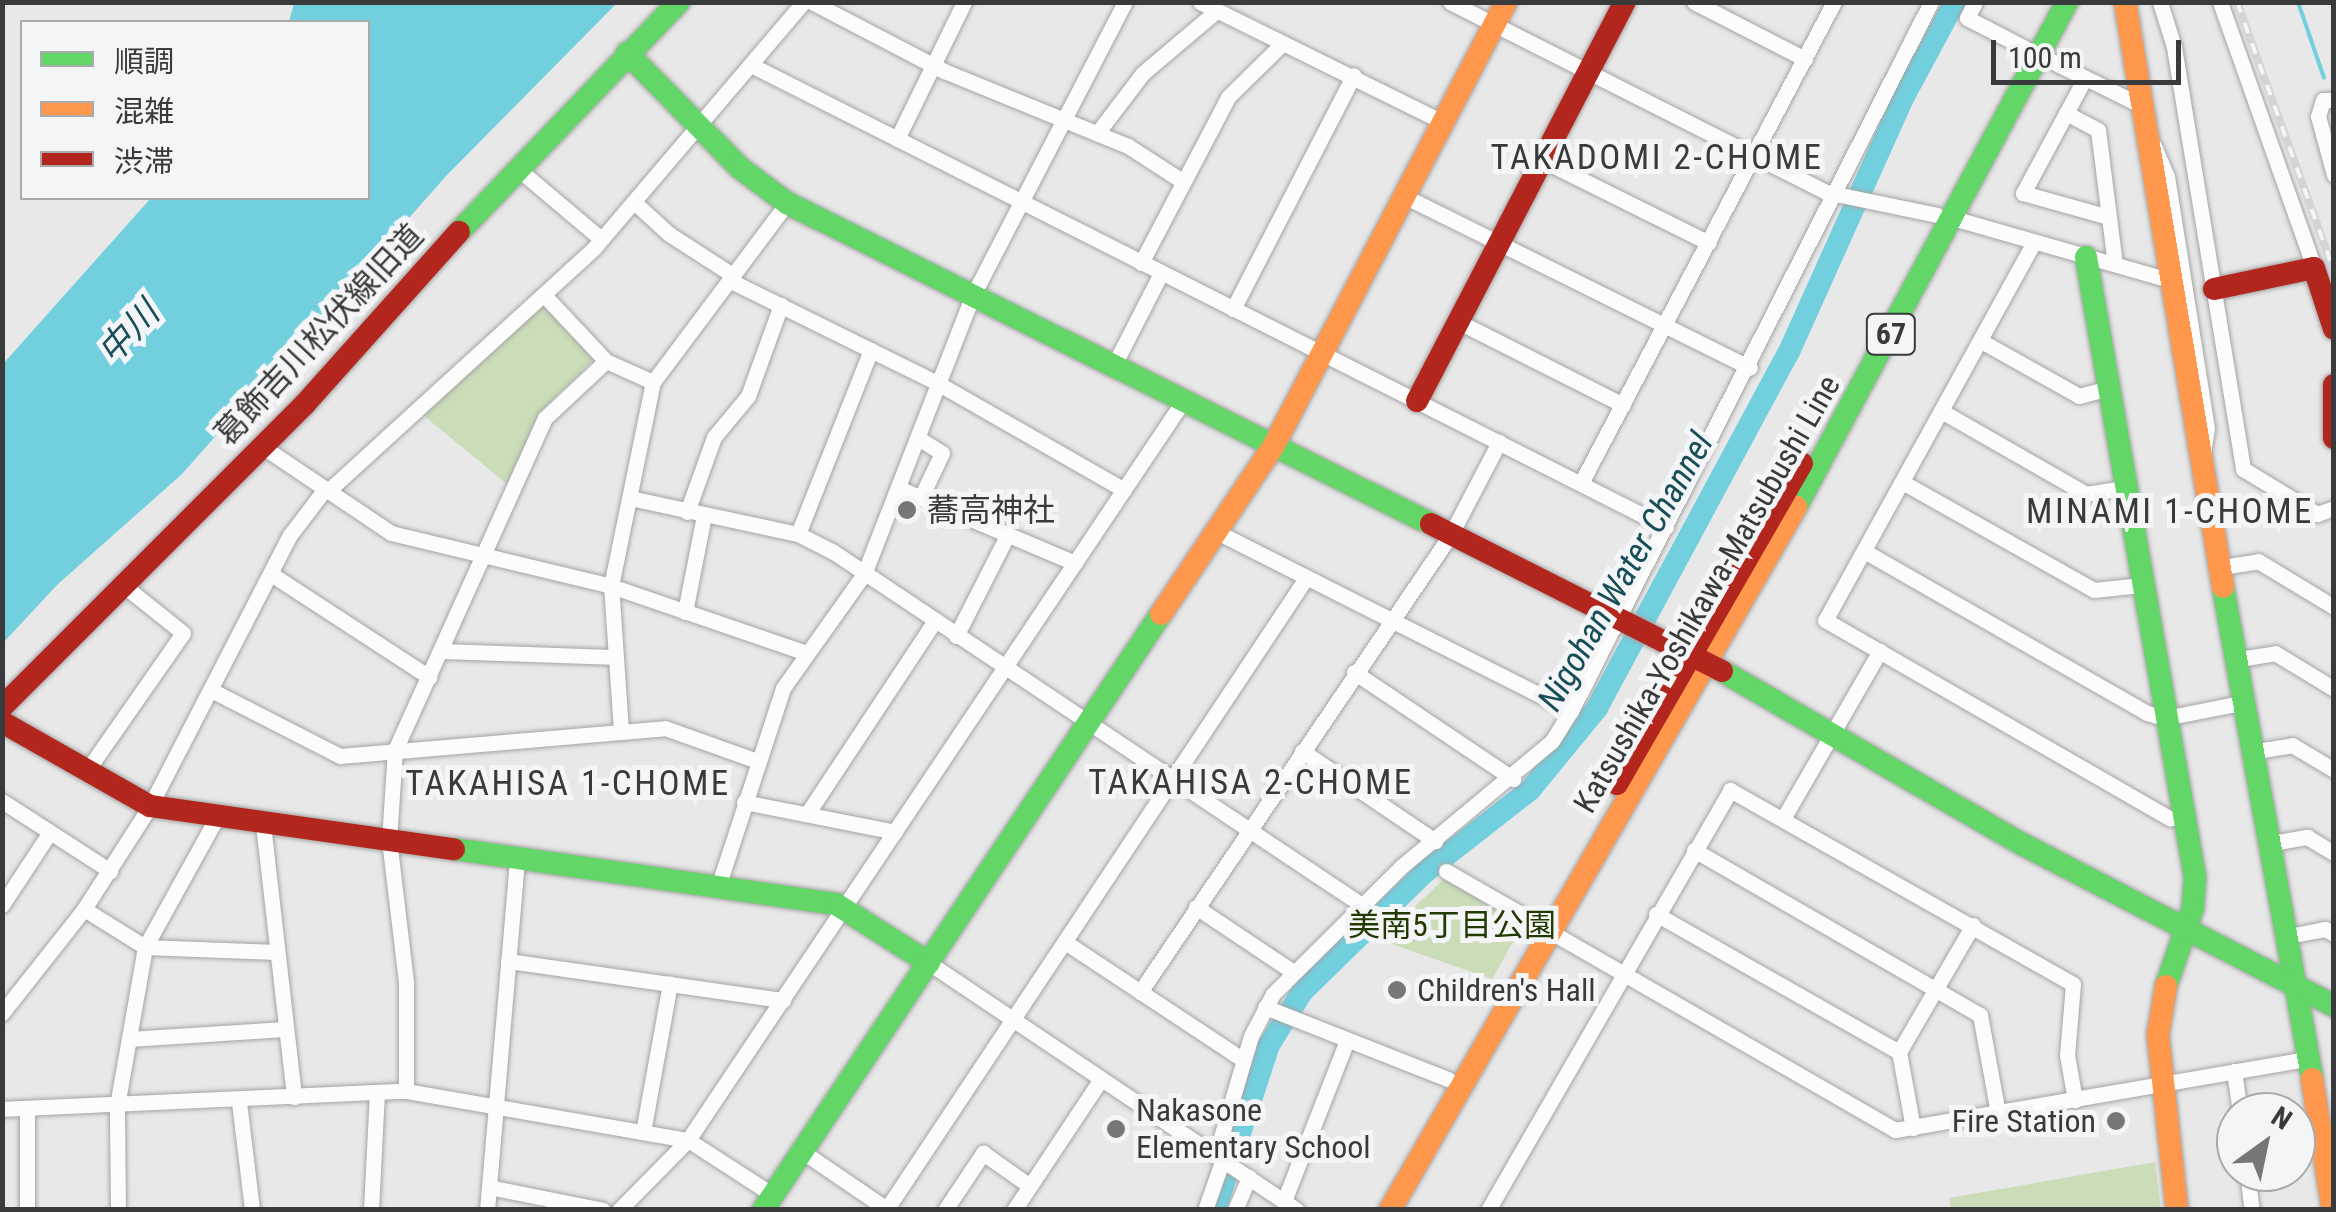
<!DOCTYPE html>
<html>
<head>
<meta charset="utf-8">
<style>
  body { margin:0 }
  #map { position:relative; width:2336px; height:1212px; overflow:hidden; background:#e8e8e9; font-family:"Roboto Condensed","Noto Sans JP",sans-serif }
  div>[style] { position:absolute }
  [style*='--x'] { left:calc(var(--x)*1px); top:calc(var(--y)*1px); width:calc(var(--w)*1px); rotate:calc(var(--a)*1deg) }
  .green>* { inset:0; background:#cadcb8 }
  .water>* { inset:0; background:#72cfde }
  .stream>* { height:4px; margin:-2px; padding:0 2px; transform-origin:2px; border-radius:2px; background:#72cfde }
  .river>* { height:22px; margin:-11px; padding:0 11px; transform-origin:11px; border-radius:11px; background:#72cfde }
  .roads { filter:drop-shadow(0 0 2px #a4a4a4) drop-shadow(0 0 2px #a4a4a4) }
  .street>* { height:15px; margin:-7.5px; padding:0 7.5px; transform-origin:7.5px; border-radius:7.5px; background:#fcfcfc }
  .fast>* { height:22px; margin:-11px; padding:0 11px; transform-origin:11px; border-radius:11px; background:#63d668 }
  .slow>* { height:22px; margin:-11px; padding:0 11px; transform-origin:11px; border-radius:11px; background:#ff974d }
  .jam>* { height:22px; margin:-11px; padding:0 11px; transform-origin:11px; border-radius:11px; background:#b3261e }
  .rail>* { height:8px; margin-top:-4px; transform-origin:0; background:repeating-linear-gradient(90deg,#f4f5f7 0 11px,#d4d4d5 0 22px); box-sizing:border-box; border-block:2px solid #d4d4d5 }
  .dots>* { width:28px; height:28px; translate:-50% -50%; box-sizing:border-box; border:5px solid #f4f5f7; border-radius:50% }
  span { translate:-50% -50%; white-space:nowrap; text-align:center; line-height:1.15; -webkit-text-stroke:10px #f4f5f7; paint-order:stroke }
  .shield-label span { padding:2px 8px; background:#f4f5f7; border:2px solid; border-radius:8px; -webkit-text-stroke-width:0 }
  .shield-label { font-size:30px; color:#393a3b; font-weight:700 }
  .street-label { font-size:32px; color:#393a3b }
  .poi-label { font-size:32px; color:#393a3b }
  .left { translate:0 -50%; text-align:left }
  .right { translate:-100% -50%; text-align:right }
  .park-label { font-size:32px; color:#223900 }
  .neighbourhood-label { font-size:35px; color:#393a3b; letter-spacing:2.5px }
  .water-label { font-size:35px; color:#174e58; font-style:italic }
  .frame { position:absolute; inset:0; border:5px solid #393a3b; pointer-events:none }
  .legend { position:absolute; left:20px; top:20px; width:350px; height:180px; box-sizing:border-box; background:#f4f5f7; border:2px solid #a9aaac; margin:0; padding:12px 18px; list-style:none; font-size:30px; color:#393a3b }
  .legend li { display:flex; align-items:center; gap:20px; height:50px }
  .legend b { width:50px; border:2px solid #a9aaac }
  .north { position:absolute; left:2216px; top:1092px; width:100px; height:100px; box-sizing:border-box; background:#f4f5f7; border:2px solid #a9aaac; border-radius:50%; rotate:33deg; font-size:28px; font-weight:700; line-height:40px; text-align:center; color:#393a3b }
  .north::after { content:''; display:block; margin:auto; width:35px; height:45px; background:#767778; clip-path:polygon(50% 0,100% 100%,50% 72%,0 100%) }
  .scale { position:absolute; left:1991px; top:40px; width:190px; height:45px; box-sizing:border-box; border:5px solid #393a3b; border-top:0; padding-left:12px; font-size:30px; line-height:35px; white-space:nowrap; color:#393a3b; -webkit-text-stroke:8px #f4f5f7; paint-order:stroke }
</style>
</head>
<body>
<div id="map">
  <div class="green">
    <i style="clip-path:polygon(544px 302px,594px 359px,539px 413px,507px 484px,418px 411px)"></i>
    <i style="clip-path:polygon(1446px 877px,1521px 928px,1492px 979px,1380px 940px)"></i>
    <i style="clip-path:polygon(2155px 1162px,2161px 1209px,1951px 1209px,1949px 1198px)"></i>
  </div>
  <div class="water">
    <i style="clip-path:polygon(294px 3px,617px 3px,447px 175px,182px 474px,58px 584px,3px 643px,3px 364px,151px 198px,368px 198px,368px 22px,289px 22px)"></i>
  </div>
  <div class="stream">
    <i style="--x:2298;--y:2;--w:80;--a:71.1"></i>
  </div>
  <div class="river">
    <i style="--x:1215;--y:1210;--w:174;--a:-71.9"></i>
    <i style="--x:1269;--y:1045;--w:62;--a:-58.1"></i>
    <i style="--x:1302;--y:992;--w:172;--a:-44.3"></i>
    <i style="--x:1425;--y:872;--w:133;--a:-38"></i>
    <i style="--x:1530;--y:790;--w:106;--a:-50.7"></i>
    <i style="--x:1597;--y:708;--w:402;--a:-61.7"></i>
    <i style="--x:1788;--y:354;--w:281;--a:-65.8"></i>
    <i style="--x:1903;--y:98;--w:109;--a:-61.6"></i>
  </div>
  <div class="roads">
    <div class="street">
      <i style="--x:812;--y:2;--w:149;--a:27.6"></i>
      <i style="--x:944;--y:71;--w:199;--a:22.2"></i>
      <i style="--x:1128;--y:146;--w:64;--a:32.9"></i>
      <i style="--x:1200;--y:2;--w:271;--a:26.3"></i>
      <i style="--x:1450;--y:2;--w:421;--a:26.8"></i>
      <i style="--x:1826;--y:192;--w:113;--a:11.7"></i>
      <i style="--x:1694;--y:2;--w:125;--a:27.2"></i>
      <i style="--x:1975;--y:2;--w:18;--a:117"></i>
      <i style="--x:1967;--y:18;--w:65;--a:27.3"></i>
      <i style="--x:2160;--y:2;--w:47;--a:72.7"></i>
      <i style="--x:2174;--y:47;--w:428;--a:80.7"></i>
      <i style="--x:2243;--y:469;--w:87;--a:31.3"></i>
      <i style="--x:2317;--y:514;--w:18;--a:-19"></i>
      <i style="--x:2220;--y:2;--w:282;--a:70.5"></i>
      <i style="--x:2039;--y:55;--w:117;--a:26.3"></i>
      <i style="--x:751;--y:65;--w:1025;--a:26.79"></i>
      <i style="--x:2085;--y:78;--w:131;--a:118.3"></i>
      <i style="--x:2023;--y:193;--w:89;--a:15.6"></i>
      <i style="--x:2334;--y:100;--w:11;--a:180"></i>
      <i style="--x:2323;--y:100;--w:17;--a:107"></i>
      <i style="--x:2318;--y:116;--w:61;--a:74.8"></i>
      <i style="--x:2066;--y:113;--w:36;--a:28"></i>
      <i style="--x:2098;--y:130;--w:135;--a:82.8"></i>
      <i style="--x:1098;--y:132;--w:74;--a:-52.7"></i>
      <i style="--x:1143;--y:73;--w:96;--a:-40.3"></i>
      <i style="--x:897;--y:139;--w:153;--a:-63.9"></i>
      <i style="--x:2154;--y:146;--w:33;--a:67"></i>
      <i style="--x:2167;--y:176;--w:255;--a:81"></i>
      <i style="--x:2207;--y:428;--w:24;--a:99"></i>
      <i style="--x:1542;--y:160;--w:186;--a:26.4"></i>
      <i style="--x:517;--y:168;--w:110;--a:40.2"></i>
      <i style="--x:1404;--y:196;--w:386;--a:26.4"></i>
      <i style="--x:634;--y:202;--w:47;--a:42.4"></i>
      <i style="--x:669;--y:234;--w:77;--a:32.9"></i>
      <i style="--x:1953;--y:218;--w:225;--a:16"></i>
      <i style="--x:2034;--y:242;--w:432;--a:118.9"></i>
      <i style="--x:1825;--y:620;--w:398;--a:29.9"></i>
      <i style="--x:2170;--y:818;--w:14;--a:-4"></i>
      <i style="--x:1141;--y:263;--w:187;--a:-62.3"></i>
      <i style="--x:1228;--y:97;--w:74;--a:-44.5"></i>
      <i style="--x:731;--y:281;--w:232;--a:26.3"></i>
      <i style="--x:939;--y:384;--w:213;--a:29.8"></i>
      <i style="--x:544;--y:295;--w:91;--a:46.8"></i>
      <i style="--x:1233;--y:309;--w:263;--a:-62.7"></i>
      <i style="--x:1457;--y:321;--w:186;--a:26.8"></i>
      <i style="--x:1981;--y:341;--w:112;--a:29.3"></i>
      <i style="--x:2079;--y:396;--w:27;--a:-15"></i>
      <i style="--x:1113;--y:367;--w:106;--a:-62.9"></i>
      <i style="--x:1943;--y:412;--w:165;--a:29.8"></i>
      <i style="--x:2086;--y:494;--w:37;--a:-9"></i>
      <i style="--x:918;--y:438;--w:28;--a:32"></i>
      <i style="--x:942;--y:453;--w:49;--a:115.5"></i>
      <i style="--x:263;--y:447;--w:154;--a:33.9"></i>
      <i style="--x:391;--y:533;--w:226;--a:13.5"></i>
      <i style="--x:611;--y:586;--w:207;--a:18.9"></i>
      <i style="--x:1581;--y:483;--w:543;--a:-62.26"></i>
      <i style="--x:1904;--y:483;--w:218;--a:29.4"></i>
      <i style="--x:2094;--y:590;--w:47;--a:-6.1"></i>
      <i style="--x:898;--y:488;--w:192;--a:23"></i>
      <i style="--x:328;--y:491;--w:360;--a:-42.4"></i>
      <i style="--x:594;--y:248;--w:323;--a:-49.6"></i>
      <i style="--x:630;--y:498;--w:172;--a:12.1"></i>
      <i style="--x:798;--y:534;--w:38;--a:27"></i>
      <i style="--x:832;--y:551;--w:639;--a:33.76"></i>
      <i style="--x:687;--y:512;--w:80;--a:-70.2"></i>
      <i style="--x:714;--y:437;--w:53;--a:-50.3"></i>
      <i style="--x:748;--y:396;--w:97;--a:-70.1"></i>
      <i style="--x:1217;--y:532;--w:397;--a:26.8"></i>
      <i style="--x:798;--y:534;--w:198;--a:-68.4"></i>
      <i style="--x:1864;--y:551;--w:326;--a:29.8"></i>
      <i style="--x:2147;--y:713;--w:19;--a:16"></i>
      <i style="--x:2165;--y:718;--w:83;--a:-11.2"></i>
      <i style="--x:2222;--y:567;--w:36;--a:-9"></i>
      <i style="--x:2258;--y:561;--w:89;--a:31.2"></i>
      <i style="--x:271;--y:574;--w:189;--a:33.1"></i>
      <i style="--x:685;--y:612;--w:99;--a:-78.9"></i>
      <i style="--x:956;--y:636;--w:114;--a:-63"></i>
      <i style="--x:443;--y:651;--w:168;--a:2"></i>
      <i style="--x:2239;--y:659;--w:36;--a:-9"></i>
      <i style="--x:2275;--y:653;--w:69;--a:31.4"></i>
      <i style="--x:1354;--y:672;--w:192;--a:33.9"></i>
      <i style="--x:213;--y:691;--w:143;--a:27.1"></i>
      <i style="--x:340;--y:756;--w:326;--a:-4.9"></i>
      <i style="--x:665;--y:728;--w:98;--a:19.7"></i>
      <i style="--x:621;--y:731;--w:145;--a:-93.9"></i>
      <i style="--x:611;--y:586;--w:208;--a:-78.4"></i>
      <i style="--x:653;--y:382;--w:224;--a:-53.2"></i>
      <i style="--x:1302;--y:751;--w:161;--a:34.1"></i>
      <i style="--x:2256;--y:751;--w:36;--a:-9"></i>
      <i style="--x:2292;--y:745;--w:49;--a:30.8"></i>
      <i style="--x:86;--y:772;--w:169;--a:-55.1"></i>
      <i style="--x:183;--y:633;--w:77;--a:-141.3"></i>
      <i style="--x:2;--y:801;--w:129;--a:32.9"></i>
      <i style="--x:744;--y:802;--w:154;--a:11.2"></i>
      <i style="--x:807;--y:814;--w:230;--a:-56.5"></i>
      <i style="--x:1784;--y:817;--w:192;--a:-60"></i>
      <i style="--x:263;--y:824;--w:275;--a:83.5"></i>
      <i style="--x:2272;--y:843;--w:36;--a:-10"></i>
      <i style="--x:2307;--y:837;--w:31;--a:31"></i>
      <i style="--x:1694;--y:850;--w:330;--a:30"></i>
      <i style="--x:1980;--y:1015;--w:100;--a:79.6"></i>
      <i style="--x:1446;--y:871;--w:106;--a:29.9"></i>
      <i style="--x:718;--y:887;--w:209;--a:-71.9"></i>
      <i style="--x:783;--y:688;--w:140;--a:-54.6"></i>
      <i style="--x:864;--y:574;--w:300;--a:-68.7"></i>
      <i style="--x:973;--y:295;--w:330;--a:-62.6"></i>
      <i style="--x:2;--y:905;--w:87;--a:-56.7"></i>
      <i style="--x:1196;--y:907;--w:117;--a:33.8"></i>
      <i style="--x:84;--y:909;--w:72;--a:31.9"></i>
      <i style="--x:145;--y:947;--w:131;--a:2.2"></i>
      <i style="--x:1656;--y:914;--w:279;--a:29.6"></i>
      <i style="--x:1551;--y:932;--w:397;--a:29.9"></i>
      <i style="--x:1895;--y:1130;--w:421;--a:-9.8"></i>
      <i style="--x:2289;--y:936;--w:37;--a:-11"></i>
      <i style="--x:2325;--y:929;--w:10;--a:29"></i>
      <i style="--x:1065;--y:942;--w:214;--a:33.5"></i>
      <i style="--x:508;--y:961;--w:278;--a:8.1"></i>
      <i style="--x:929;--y:963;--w:443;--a:33.9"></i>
      <i style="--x:1140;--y:992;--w:554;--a:-55.82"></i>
      <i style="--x:1451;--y:534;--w:104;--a:-62.4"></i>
      <i style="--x:1265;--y:1007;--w:197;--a:21.5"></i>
      <i style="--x:2;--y:1013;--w:132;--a:-51.7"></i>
      <i style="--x:84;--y:909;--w:122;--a:-57.3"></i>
      <i style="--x:150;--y:806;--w:305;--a:-62.7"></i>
      <i style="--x:290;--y:535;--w:58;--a:-52.7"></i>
      <i style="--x:129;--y:1039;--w:156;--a:-3.7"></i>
      <i style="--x:2234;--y:1071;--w:41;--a:81.7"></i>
      <i style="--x:406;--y:1091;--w:109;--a:-90"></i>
      <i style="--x:406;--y:982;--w:143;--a:-96.8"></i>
      <i style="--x:389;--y:840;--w:90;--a:-86.2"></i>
      <i style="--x:395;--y:750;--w:364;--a:-65.7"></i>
      <i style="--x:545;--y:418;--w:83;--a:-43.1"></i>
      <i style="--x:606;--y:361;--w:51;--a:24.1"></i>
      <i style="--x:239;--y:1102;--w:109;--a:83.1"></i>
      <i style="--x:2;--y:1109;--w:404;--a:-2.6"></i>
      <i style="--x:406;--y:1091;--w:286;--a:9.9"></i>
      <i style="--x:688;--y:1140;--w:101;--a:32.9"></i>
      <i style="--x:1913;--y:1128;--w:77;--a:-100.4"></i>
      <i style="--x:1899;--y:1052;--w:147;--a:-59.8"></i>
      <i style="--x:643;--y:1132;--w:151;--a:-79.7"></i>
      <i style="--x:803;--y:1152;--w:103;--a:34.3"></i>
      <i style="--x:1216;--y:1154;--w:123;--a:-73.5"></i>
      <i style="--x:1251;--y:1036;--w:47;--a:-62.4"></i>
      <i style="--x:1273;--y:994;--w:182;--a:-44.8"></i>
      <i style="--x:1402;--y:866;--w:195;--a:-39.8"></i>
      <i style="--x:1552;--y:741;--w:36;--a:-58"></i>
      <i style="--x:1571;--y:711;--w:795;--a:-63.08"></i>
      <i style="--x:2247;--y:1172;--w:38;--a:83"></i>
      <i style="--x:489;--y:1187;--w:116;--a:11.4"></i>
      <i style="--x:1284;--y:1201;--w:173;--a:-68.6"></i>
      <i style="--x:27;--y:1210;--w:98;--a:-90"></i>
      <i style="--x:118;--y:1210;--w:104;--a:-90.6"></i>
      <i style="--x:117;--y:1106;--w:161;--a:-80"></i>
      <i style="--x:145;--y:947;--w:149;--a:-61"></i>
      <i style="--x:371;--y:1210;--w:117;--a:-87.1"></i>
      <i style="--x:487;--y:1210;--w:352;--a:-85.1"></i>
      <i style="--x:619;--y:1210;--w:98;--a:-45.4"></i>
      <i style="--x:688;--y:1140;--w:889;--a:-56.18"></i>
      <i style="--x:886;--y:1210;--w:759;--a:-56.39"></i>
      <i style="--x:945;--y:1210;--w:69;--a:-56.3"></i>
      <i style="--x:983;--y:1153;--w:57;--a:35.1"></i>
      <i style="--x:1014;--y:1210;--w:157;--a:-56.4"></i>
      <i style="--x:1205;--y:1210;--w:54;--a:-70.6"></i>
      <i style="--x:1235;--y:1210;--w:36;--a:-67"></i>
      <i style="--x:1488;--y:1210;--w:485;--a:-60"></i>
      <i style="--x:1730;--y:790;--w:394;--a:29.5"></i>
      <i style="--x:2073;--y:984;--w:71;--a:94.8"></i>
      <i style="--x:2067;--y:1055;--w:46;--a:79.9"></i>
    </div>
    <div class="fast">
      <i style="--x:627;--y:53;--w:161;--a:45.5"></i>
      <i style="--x:740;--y:168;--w:59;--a:36.7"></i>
      <i style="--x:787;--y:203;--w:720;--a:26.49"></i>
      <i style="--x:459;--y:232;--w:318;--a:-46.3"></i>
      <i style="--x:2086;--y:257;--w:630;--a:80.03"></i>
      <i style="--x:2195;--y:877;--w:31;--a:94"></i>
      <i style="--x:2193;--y:908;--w:83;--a:109.1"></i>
      <i style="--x:1796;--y:507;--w:573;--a:-61.78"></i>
      <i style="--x:2223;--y:587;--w:500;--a:79.7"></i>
      <i style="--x:1722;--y:671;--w:346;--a:30"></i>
      <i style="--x:2022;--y:844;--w:352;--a:27.4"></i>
      <i style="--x:454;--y:849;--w:386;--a:8.2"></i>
      <i style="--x:836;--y:904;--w:110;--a:32.4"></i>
      <i style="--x:763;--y:1210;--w:717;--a:-56.27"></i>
    </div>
    <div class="slow">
      <i style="--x:2125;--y:2;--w:593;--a:80.49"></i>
      <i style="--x:1161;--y:614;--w:203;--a:-56.2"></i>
      <i style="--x:1274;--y:445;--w:500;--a:-62.36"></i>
      <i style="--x:2166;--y:986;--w:50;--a:99.3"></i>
      <i style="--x:2158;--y:1035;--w:176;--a:83.8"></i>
      <i style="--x:2312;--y:1079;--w:133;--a:80.9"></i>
      <i style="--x:1390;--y:1210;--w:812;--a:-59.99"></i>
    </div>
    <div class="jam">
      <i style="--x:2214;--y:289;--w:102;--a:-11.9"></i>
      <i style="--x:2314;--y:268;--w:64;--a:71.8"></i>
      <i style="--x:2334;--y:385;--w:53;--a:90"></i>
      <i style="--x:1417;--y:401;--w:450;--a:-62.5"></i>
      <i style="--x:1431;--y:524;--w:326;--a:26.8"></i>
      <i style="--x:2;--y:707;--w:429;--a:-45"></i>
      <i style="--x:305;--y:404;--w:231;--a:-48.2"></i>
      <i style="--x:2;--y:722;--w:170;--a:29.6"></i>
      <i style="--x:150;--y:806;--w:307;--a:8.1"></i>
      <i style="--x:1617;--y:784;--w:370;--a:-60"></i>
    </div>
  </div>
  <div class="rail">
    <i style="--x:2237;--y:2;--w:286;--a:70.2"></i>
  </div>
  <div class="dots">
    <i style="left:907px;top:510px;background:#767778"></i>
    <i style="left:1397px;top:990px;background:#767778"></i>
    <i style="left:2116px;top:1121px;background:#767778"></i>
    <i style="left:1116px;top:1129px;background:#767778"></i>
  </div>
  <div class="shield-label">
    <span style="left:1891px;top:334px">67</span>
  </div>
  <div class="street-label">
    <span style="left:319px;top:335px;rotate:-47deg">葛飾吉川松伏線旧道</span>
    <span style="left:1707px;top:594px;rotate:-60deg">Katsushika-Yoshikawa-Matsubushi Line</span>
  </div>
  <div class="poi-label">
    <span class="left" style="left:927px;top:510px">蕎高神社</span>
    <span class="left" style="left:1417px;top:990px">Children's Hall</span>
    <span class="left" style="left:1136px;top:1129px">Nakasone<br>Elementary School</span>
    <span class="right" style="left:2096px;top:1121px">Fire Station</span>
  </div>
  <div class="park-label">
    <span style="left:1452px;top:925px">美南5丁目公園</span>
  </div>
  <div class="neighbourhood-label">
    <span style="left:1657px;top:158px">TAKADOMI 2-CHOME</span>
    <span style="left:2170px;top:512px">MINAMI 1-CHOME</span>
    <span style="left:1251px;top:783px">TAKAHISA 2-CHOME</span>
    <span style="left:568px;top:784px">TAKAHISA 1-CHOME</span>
  </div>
  <div class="water-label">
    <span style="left:129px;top:333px;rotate:-47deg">中川</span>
    <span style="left:1626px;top:572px;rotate:-60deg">Nigohan Water Channel</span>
  </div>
  <div class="frame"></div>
  <ul class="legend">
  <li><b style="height:12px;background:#63d668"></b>順調</li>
  <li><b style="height:12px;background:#ff974d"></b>混雑</li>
  <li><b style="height:12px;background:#b3261e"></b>渋滞</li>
  </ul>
  <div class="north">N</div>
  <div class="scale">100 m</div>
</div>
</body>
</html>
